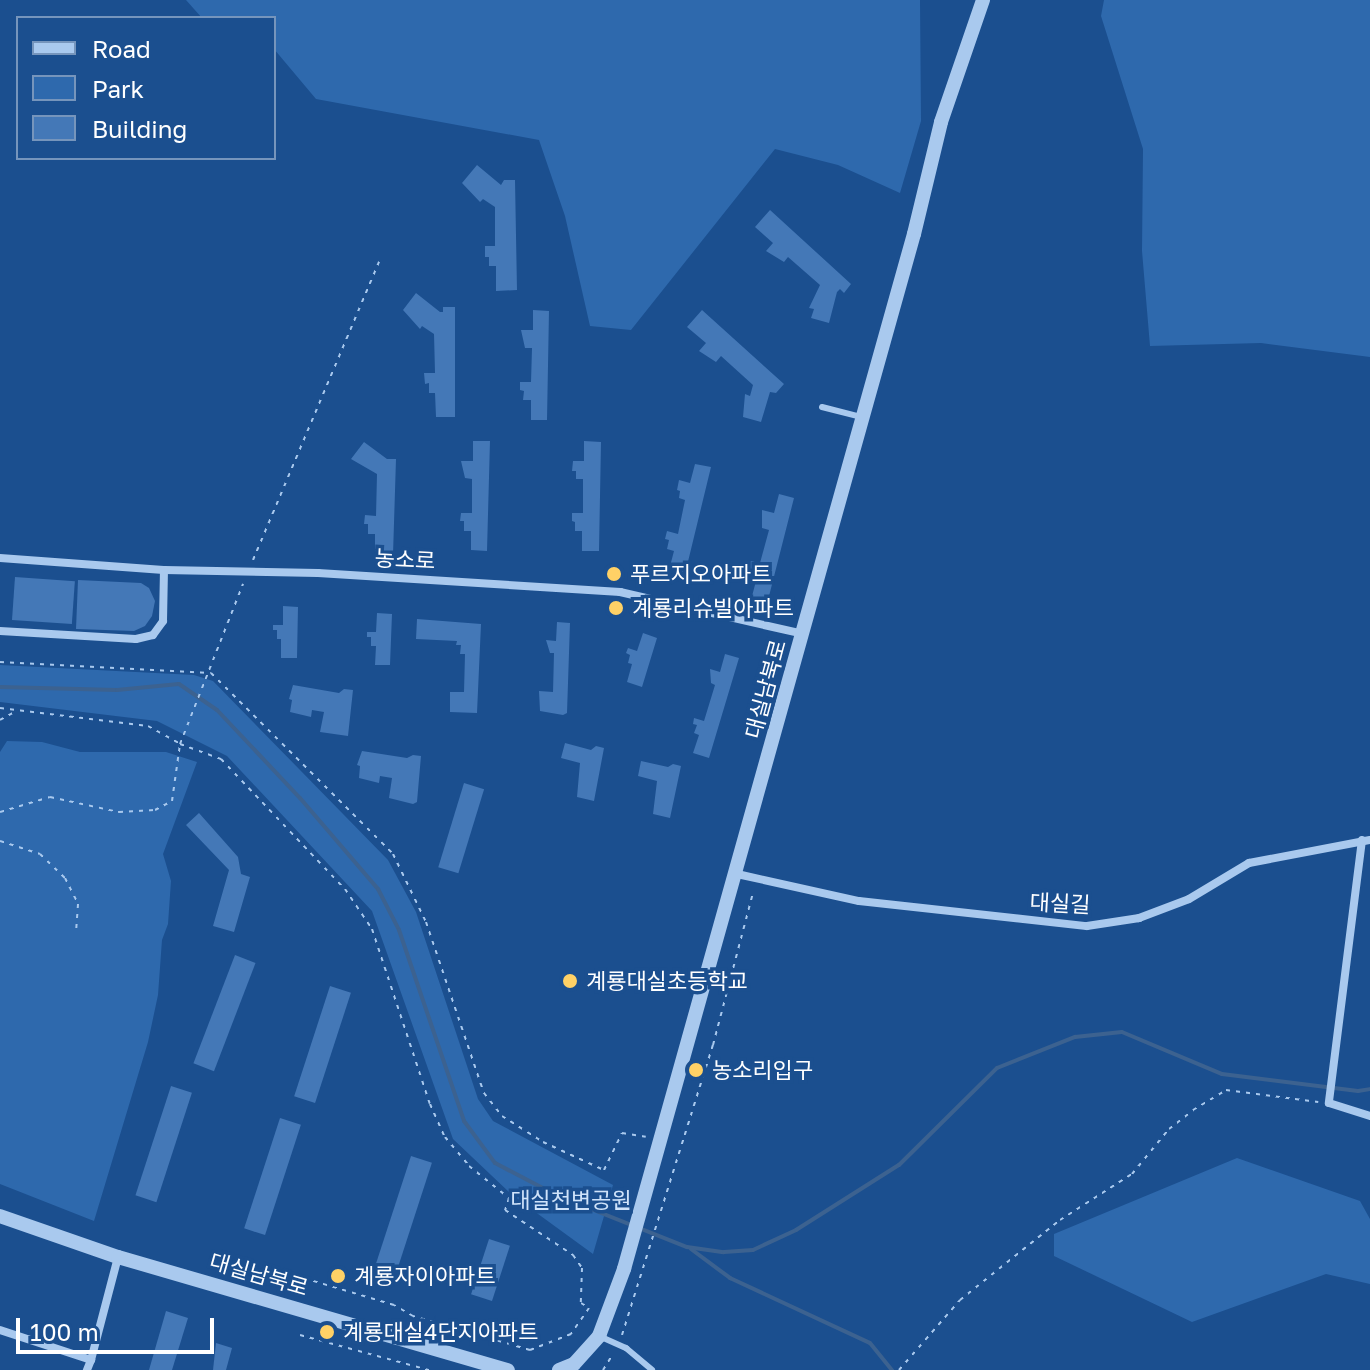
<!DOCTYPE html>
<html>
<head>
<meta charset="utf-8">
<style>
  body { margin:0 }
  #map { position:relative; width:1370px; height:1370px; overflow:hidden; background:#1b4f8f; font-family:"Golos Text","Noto Sans KR",sans-serif }
  div>[style] { position:absolute }
  [style*='--x'] { left:calc(var(--x)*1px); top:calc(var(--y)*1px); width:calc(var(--w)*1px); rotate:calc(var(--a)*1deg) }
  .green>* { inset:0; background:#2e69ad }
  .stream>* { height:4px; margin:-2px; padding:0 2px; transform-origin:2px; border-radius:2px; background:#3c6290 }
  .building>* { inset:0; background:#4478b7; transform-origin:0 0 }
  .path>* { height:2px; margin-top:-1px; transform-origin:0; background:repeating-linear-gradient(90deg,#a9c9ee 0 4px,transparent 0 10px) }
  .service>* { height:6px; margin:-3px; padding:0 3px; transform-origin:3px; border-radius:3px; background:#a9c9ee }
  .minor>* { height:8px; margin:-4px; padding:0 4px; transform-origin:4px; border-radius:4px; background:#a9c9ee }
  .tertiary>* { height:14px; margin:-7px; padding:0 7px; transform-origin:7px; border-radius:7px; background:#a9c9ee }
  .dots>* { width:22px; height:22px; translate:-50% -50%; box-sizing:border-box; border:4px solid #1b4f8f; border-radius:50% }
  span { translate:-50% -50%; white-space:nowrap; text-align:center; line-height:1.15; -webkit-text-stroke:7px #1b4f8f; paint-order:stroke }
  .street-label { font-size:22px; color:#fff }
  .poi-label { font-size:22px; color:#fff }
  .left { translate:0 -50%; text-align:left }
  .park-label { font-size:22px; color:#cfe3fa }
  .legend { position:absolute; left:16px; top:16px; width:260px; height:144px; box-sizing:border-box; background:#1b4f8f; border:2px solid #7695bc; margin:0; padding:10px 14px; list-style:none; font-size:24px; color:#fff }
  .legend li { display:flex; align-items:center; gap:16px; height:40px }
  .legend b { width:40px; border:2px solid #7695bc }
  .scale { position:absolute; left:16px; top:1318px; width:198px; height:36px; box-sizing:border-box; border:4px solid #fff; border-top:0; padding-left:10px; font-size:24px; line-height:28px; white-space:nowrap; color:#fff; -webkit-text-stroke:6px #1b4f8f; paint-order:stroke }
</style>
</head>
<body>
<div id="map">
  <div class="green">
    <i style="clip-path:polygon(186px 0,920px 0,921px 121px,900px 193px,838px 165px,775px 149px,631px 330px,590px 326px,565px 216px,539px 140px,316px 99px,274px 49px,274px 18px,202px 18px)"></i>
    <i style="clip-path:polygon(1104px 0,1370px 0,1370px 357px,1261px 343px,1150px 346px,1142px 251px,1143px 149px,1101px 16px)"></i>
    <i style="clip-path:polygon(0 665px,194px 675px,213px 681px,388px 860px,416px 912px,478px 1099px,493px 1121px,613px 1185px,593px 1254px,512px 1195px,453px 1139px,372px 911px,227px 756px,157px 721px,0 702px)"></i>
    <i style="clip-path:polygon(7px 741px,42px 742px,80px 752px,166px 752px,197px 762px,163px 854px,171px 881px,168px 924px,162px 940px,158px 995px,148px 1042px,94px 1221px,0 1184px,0 752px)"></i>
    <i style="clip-path:polygon(1237px 1158px,1360px 1201px,1370px 1219px,1370px 1284px,1326px 1274px,1192px 1322px,1054px 1256px,1054px 1234px)"></i>
  </div>
  <div class="stream">
    <i style="--x:0;--y:687;--w:117;--a:1.5"></i>
    <i style="--x:117;--y:690;--w:62;--a:-5.5"></i>
    <i style="--x:179;--y:684;--w:46;--a:34.4"></i>
    <i style="--x:217;--y:710;--w:121;--a:46.7"></i>
    <i style="--x:300;--y:798;--w:120;--a:49.4"></i>
    <i style="--x:378;--y:889;--w:46;--a:62.9"></i>
    <i style="--x:399;--y:930;--w:202;--a:71.2"></i>
    <i style="--x:464;--y:1121;--w:52;--a:53.6"></i>
    <i style="--x:495;--y:1163;--w:69;--a:27.7"></i>
    <i style="--x:556;--y:1195;--w:141;--a:21.7"></i>
    <i style="--x:687;--y:1247;--w:37;--a:8"></i>
    <i style="--x:724;--y:1252;--w:29;--a:-4"></i>
    <i style="--x:753;--y:1250;--w:47;--a:-24.9"></i>
    <i style="--x:796;--y:1230;--w:122;--a:-32.3"></i>
    <i style="--x:899;--y:1165;--w:138;--a:-44.7"></i>
    <i style="--x:997;--y:1068;--w:84;--a:-21.7"></i>
    <i style="--x:1075;--y:1037;--w:47;--a:-6.1"></i>
    <i style="--x:1122;--y:1032;--w:108;--a:22.8"></i>
    <i style="--x:1222;--y:1074;--w:137;--a:7.1"></i>
    <i style="--x:1358;--y:1091;--w:12;--a:-9"></i>
    <i style="--x:691;--y:1249;--w:49;--a:36.6"></i>
    <i style="--x:730;--y:1278;--w:154;--a:24.9"></i>
    <i style="--x:870;--y:1343;--w:35;--a:51"></i>
  </div>
  <div class="building">
    <i style="clip-path:polygon(477px 165px,501px 185px,504px 180px,515px 180px,517px 290px,496px 291px,496px 266px,489px 266px,489px 257px,485px 257px,485px 246px,495px 246px,495px 207px,483px 199px,480px 202px,462px 183px)"></i>
    <i style="clip-path:polygon(770px 210px,851px 284px,844px 293px,840px 289px,837px 292px,829px 323px,811px 318px,814px 309px,809px 308px,820px 285px,788px 257px,784px 262px,766px 251px,773px 243px,755px 227px)"></i>
    <i style="clip-path:polygon(416px 293px,440px 312px,443px 312px,443px 307px,455px 307px,455px 417px,436px 417px,435px 393px,429px 393px,429px 383px,425px 384px,424px 373px,435px 373px,434px 334px,422px 326px,420px 329px,403px 310px)"></i>
    <i style="clip-path:polygon(533px 310px,549px 311px,547px 420px,531px 420px,531px 400px,523px 400px,524px 391px,520px 390px,520px 382px,531px 382px,532px 348px,525px 348px,521px 330px,533px 330px)"></i>
    <i style="clip-path:polygon(702px 310px,784px 384px,776px 393px,770px 392px,761px 422px,743px 417px,745px 394px,750px 396px,753px 385px,721px 356px,716px 362px,699px 351px,706px 343px,687px 327px)"></i>
    <i style="clip-path:polygon(473px 441px,490px 441px,487px 551px,471px 550px,471px 531px,464px 531px,464px 521px,460px 521px,461px 513px,472px 513px,472px 479px,465px 478px,461px 461px,473px 461px)"></i>
    <i style="clip-path:polygon(584px 441px,601px 442px,599px 551px,582px 551px,582px 531px,575px 531px,575px 522px,572px 521px,572px 513px,583px 513px,583px 479px,576px 479px,576px 471px,572px 471px,573px 461px,584px 461px)"></i>
    <i style="clip-path:polygon(364px 442px,387px 459px,396px 459px,393px 555px,375px 554px,375px 534px,368px 534px,368px 524px,364px 524px,365px 515px,376px 516px,377px 474px,351px 459px)"></i>
    <i style="clip-path:polygon(695px 464px,711px 467px,685px 574px,669px 570px,674px 551px,667px 549px,669px 540px,665px 539px,667px 531px,678px 534px,685px 500px,679px 498px,680px 491px,677px 490px,679px 480px,690px 483px)"></i>
    <i style="clip-path:polygon(779px 494px,794px 498px,767px 604px,751px 600px,756px 581px,749px 579px,751px 570px,748px 569px,750px 561px,760px 563px,769px 530px,762px 528px,762px 510px,774px 513px)"></i>
    <i style="left:15px;top:577px;width:60px;height:43px;rotate:4deg"></i>
    <i style="clip-path:polygon(78px 580px,141px 583px,149px 588px,155px 601px,152px 616px,145px 626px,134px 631px,76px 629px)"></i>
    <i style="clip-path:polygon(283px 606px,298px 607px,297px 658px,281px 658px,281px 639px,277px 639px,277px 630px,273px 630px,273px 625px,283px 625px)"></i>
    <i style="clip-path:polygon(377px 613px,392px 614px,390px 665px,375px 665px,376px 646px,371px 646px,371px 637px,367px 637px,367px 632px,376px 632px)"></i>
    <i style="clip-path:polygon(417px 619px,481px 624px,477px 713px,450px 712px,450px 692px,464px 692px,465px 654px,460px 654px,461px 645px,456px 645px,457px 641px,416px 639px)"></i>
    <i style="clip-path:polygon(557px 622px,570px 623px,567px 713px,563px 715px,540px 711px,539px 691px,553px 692px,554px 653px,550px 653px,546px 640px,556px 641px)"></i>
    <i style="clip-path:polygon(643px 633px,657px 638px,642px 687px,627px 682px,632px 664px,628px 663px,630px 655px,626px 653px,628px 648px,637px 651px)"></i>
    <i style="clip-path:polygon(725px 654px,739px 658px,709px 758px,693px 753px,699px 735px,694px 733px,697px 725px,693px 724px,694px 718px,704px 721px,715px 685px,711px 683px,710px 669px,720px 672px)"></i>
    <i style="clip-path:polygon(293px 685px,339px 693px,344px 689px,353px 690px,348px 736px,320px 732px,324px 712px,312px 710px,311px 717px,290px 712px,292px 700px,289px 699px)"></i>
    <i style="clip-path:polygon(565px 743px,591px 750px,596px 746px,604px 748px,594px 801px,577px 797px,580px 763px,561px 758px)"></i>
    <i style="clip-path:polygon(362px 751px,407px 758px,413px 755px,421px 756px,417px 802px,413px 804px,389px 798px,392px 778px,380px 776px,379px 783px,359px 778px,360px 766px,357px 765px)"></i>
    <i style="clip-path:polygon(641px 761px,668px 767px,673px 764px,681px 766px,670px 818px,653px 814px,657px 781px,638px 776px)"></i>
    <i style="left:464px;top:783px;width:21px;height:88px;rotate:17deg"></i>
    <i style="clip-path:polygon(199px 813px,238px 857px,241px 874px,250px 877px,234px 932px,213px 926px,229px 870px,186px 825px)"></i>
    <i style="left:235px;top:955px;width:22px;height:116px;rotate:21deg"></i>
    <i style="left:330px;top:986px;width:22px;height:116px;rotate:18deg"></i>
    <i style="left:171px;top:1086px;width:22px;height:115px;rotate:18deg"></i>
    <i style="left:280px;top:1118px;width:22px;height:116px;rotate:18deg"></i>
    <i style="left:411px;top:1156px;width:22px;height:115px;rotate:18deg"></i>
    <i style="left:489px;top:1239px;width:22px;height:58px;rotate:18deg"></i>
    <i style="clip-path:polygon(166px 1311px,188px 1318px,172px 1370px,149px 1370px)"></i>
    <i style="clip-path:polygon(216px 1343px,232px 1348px,226px 1370px,213px 1370px)"></i>
  </div>
  <div class="path">
    <i style="--x:253;--y:560;--w:324;--a:-67.1"></i>
    <i style="--x:0;--y:662;--w:211;--a:3"></i>
    <i style="--x:211;--y:673;--w:257;--a:44.8"></i>
    <i style="--x:393;--y:854;--w:76;--a:64.1"></i>
    <i style="--x:426;--y:922;--w:181;--a:71.3"></i>
    <i style="--x:484;--y:1093;--w:29;--a:52"></i>
    <i style="--x:502;--y:1116;--w:49;--a:32.4"></i>
    <i style="--x:543;--y:1142;--w:67;--a:24.7"></i>
    <i style="--x:604;--y:1170;--w:41;--a:-64.1"></i>
    <i style="--x:622;--y:1133;--w:24;--a:9"></i>
    <i style="--x:0;--y:708;--w:149;--a:6.9"></i>
    <i style="--x:148;--y:726;--w:37;--a:29"></i>
    <i style="--x:180;--y:744;--w:44;--a:20.1"></i>
    <i style="--x:221;--y:759;--w:180;--a:46.4"></i>
    <i style="--x:345;--y:889;--w:48;--a:56"></i>
    <i style="--x:372;--y:929;--w:184;--a:71.7"></i>
    <i style="--x:430;--y:1104;--w:36;--a:66"></i>
    <i style="--x:445;--y:1137;--w:38;--a:50"></i>
    <i style="--x:469;--y:1166;--w:51;--a:38.7"></i>
    <i style="--x:509;--y:1198;--w:13;--a:108"></i>
    <i style="--x:505;--y:1210;--w:82;--a:33.5"></i>
    <i style="--x:573;--y:1255;--w:16;--a:55"></i>
    <i style="--x:582;--y:1268;--w:35;--a:92"></i>
    <i style="--x:581;--y:1303;--w:9;--a:32"></i>
    <i style="--x:589;--y:1308;--w:32;--a:125"></i>
    <i style="--x:571;--y:1334;--w:44;--a:158.7"></i>
    <i style="--x:530;--y:1350;--w:122;--a:-163.8"></i>
    <i style="--x:413;--y:1316;--w:22;--a:-150"></i>
    <i style="--x:394;--y:1305;--w:88;--a:-163.4"></i>
    <i style="--x:0;--y:720;--w:18;--a:-29"></i>
    <i style="--x:0;--y:812;--w:52;--a:-16.7"></i>
    <i style="--x:50;--y:797;--w:71;--a:12.3"></i>
    <i style="--x:119;--y:812;--w:36;--a:-3"></i>
    <i style="--x:155;--y:810;--w:19;--a:-28"></i>
    <i style="--x:172;--y:801;--w:58;--a:-82"></i>
    <i style="--x:180;--y:744;--w:172;--a:-68.5"></i>
    <i style="--x:0;--y:841;--w:42;--a:18"></i>
    <i style="--x:40;--y:854;--w:35;--a:44"></i>
    <i style="--x:65;--y:878;--w:29;--a:63"></i>
    <i style="--x:78;--y:904;--w:29;--a:94"></i>
    <i style="--x:300;--y:1335;--w:134;--a:15.2"></i>
    <i style="--x:622;--y:1335;--w:304;--a:-72.6"></i>
    <i style="--x:713;--y:1045;--w:158;--a:-75.3"></i>
    <i style="--x:603;--y:1370;--w:19;--a:-58"></i>
    <i style="--x:899;--y:1370;--w:93;--a:-48.9"></i>
    <i style="--x:960;--y:1300;--w:128;--a:-38.7"></i>
    <i style="--x:1060;--y:1220;--w:85;--a:-32.6"></i>
    <i style="--x:1132;--y:1174;--w:58;--a:-50.6"></i>
    <i style="--x:1169;--y:1129;--w:31;--a:-38"></i>
    <i style="--x:1193;--y:1110;--w:39;--a:-31"></i>
    <i style="--x:1226;--y:1090;--w:93;--a:7.4"></i>
  </div>
  <div class="service">
    <i style="--x:822;--y:407;--w:40;--a:14.4"></i>
    <i style="--x:599;--y:1336;--w:30;--a:24"></i>
    <i style="--x:626;--y:1348;--w:34;--a:40"></i>
  </div>
  <div class="minor">
    <i style="--x:0;--y:558;--w:164;--a:4.2"></i>
    <i style="--x:164;--y:570;--w:154;--a:1.1"></i>
    <i style="--x:318;--y:573;--w:303;--a:3.6"></i>
    <i style="--x:620;--y:592;--w:188;--a:12.9"></i>
    <i style="--x:0;--y:631;--w:136;--a:3.4"></i>
    <i style="--x:136;--y:639;--w:17;--a:-13"></i>
    <i style="--x:153;--y:635;--w:17;--a:-54"></i>
    <i style="--x:163;--y:621;--w:51;--a:-88.9"></i>
    <i style="--x:1362;--y:840;--w:265;--a:97.2"></i>
    <i style="--x:1329;--y:1103;--w:43;--a:17.6"></i>
    <i style="--x:737;--y:874;--w:125;--a:12.5"></i>
    <i style="--x:859;--y:901;--w:229;--a:6.3"></i>
    <i style="--x:1087;--y:926;--w:53;--a:-8.7"></i>
    <i style="--x:1139;--y:918;--w:53;--a:-20.8"></i>
    <i style="--x:1189;--y:899;--w:70;--a:-31"></i>
    <i style="--x:1249;--y:863;--w:123;--a:-10.8"></i>
    <i style="--x:0;--y:1330;--w:96;--a:18.2"></i>
    <i style="--x:91;--y:1360;--w:11;--a:112"></i>
    <i style="--x:91;--y:1360;--w:106;--a:-75.3"></i>
  </div>
  <div class="tertiary">
    <i style="--x:0;--y:1216;--w:125;--a:19.2"></i>
    <i style="--x:118;--y:1257;--w:406;--a:16.2"></i>
    <i style="--x:559;--y:1370;--w:16;--a:-22"></i>
    <i style="--x:574;--y:1364;--w:38;--a:-48"></i>
    <i style="--x:599;--y:1336;--w:72;--a:-69.5"></i>
    <i style="--x:624;--y:1269;--w:1075;--a:-74.35"></i>
    <i style="--x:914;--y:234;--w:115;--a:-76.4"></i>
    <i style="--x:941;--y:122;--w:129;--a:-71"></i>
  </div>
  <div class="dots">
    <i style="left:614px;top:574px;background:#ffd166"></i>
    <i style="left:616px;top:608px;background:#ffd166"></i>
    <i style="left:570px;top:981px;background:#ffd166"></i>
    <i style="left:696px;top:1070px;background:#ffd166"></i>
    <i style="left:338px;top:1276px;background:#ffd166"></i>
    <i style="left:327px;top:1332px;background:#ffd166"></i>
  </div>
  <div class="street-label">
    <span style="left:405px;top:559px;rotate:3deg">농소로</span>
    <span style="left:765px;top:689px;rotate:-75deg">대실남북로</span>
    <span style="left:1060px;top:903px;rotate:3deg">대실길</span>
    <span style="left:259px;top:1274px;rotate:16deg">대실남북로</span>
  </div>
  <div class="poi-label">
    <span class="left" style="left:630px;top:574px">푸르지오아파트</span>
    <span class="left" style="left:632px;top:608px">계룡리슈빌아파트</span>
    <span class="left" style="left:586px;top:981px">계룡대실초등학교</span>
    <span class="left" style="left:712px;top:1070px">농소리입구</span>
    <span class="left" style="left:354px;top:1276px">계룡자이아파트</span>
    <span class="left" style="left:343px;top:1332px">계룡대실4단지아파트</span>
  </div>
  <div class="park-label">
    <span style="left:571px;top:1200px">대실천변공원</span>
  </div>
  <ul class="legend">
  <li><b style="height:10px;background:#a9c9ee"></b>Road</li>
  <li><b style="height:22px;background:#2e69ad"></b>Park</li>
  <li><b style="height:22px;background:#4478b7"></b>Building</li>
  </ul>
  <div class="scale">100 m</div>
</div>
</body>
</html>
